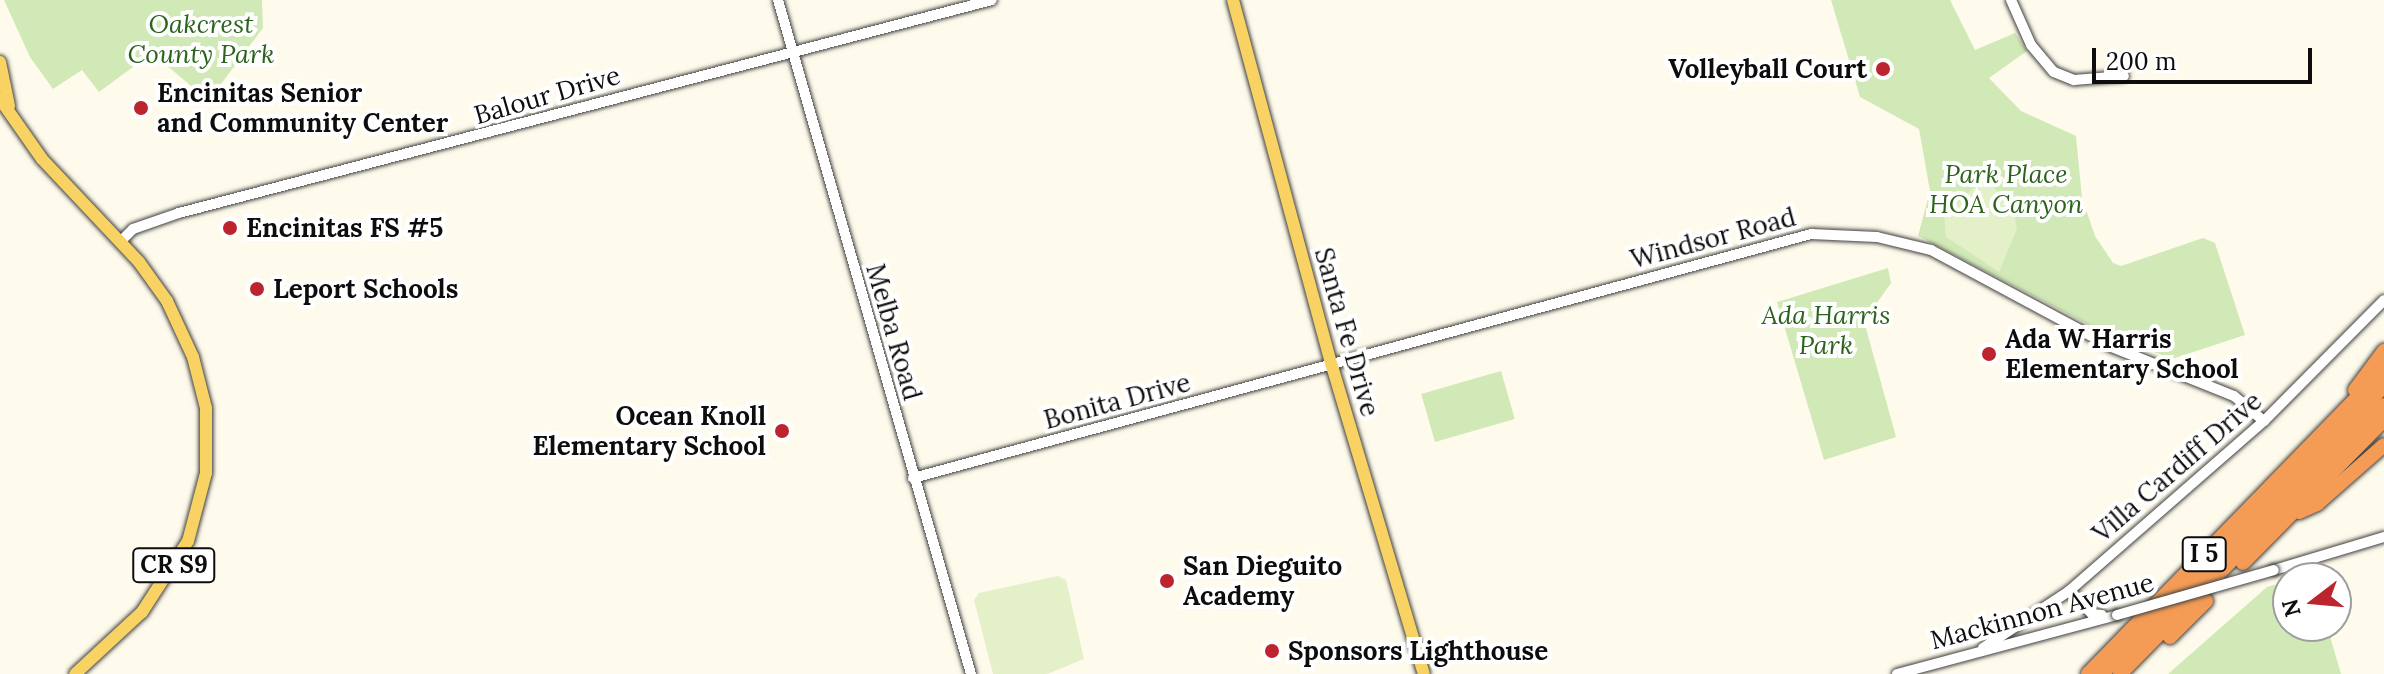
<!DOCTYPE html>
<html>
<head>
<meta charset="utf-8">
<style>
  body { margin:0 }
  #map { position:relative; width:2384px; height:674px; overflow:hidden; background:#fffbec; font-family:Lora,serif }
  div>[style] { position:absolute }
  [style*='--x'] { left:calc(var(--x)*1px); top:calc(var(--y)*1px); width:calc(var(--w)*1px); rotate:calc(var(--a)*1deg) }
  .green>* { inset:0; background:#d1e9b6; transform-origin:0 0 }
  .pitch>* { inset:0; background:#e3f0c8 }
  .roads { filter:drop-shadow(0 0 2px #404040) drop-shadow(0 0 2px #404040) }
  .minor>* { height:10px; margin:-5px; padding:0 5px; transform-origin:5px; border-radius:5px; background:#fff }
  .major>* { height:12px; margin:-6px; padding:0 6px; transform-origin:6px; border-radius:6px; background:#f8d263 }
  .highway>* { height:14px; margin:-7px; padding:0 7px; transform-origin:7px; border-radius:7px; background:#f49c55 }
  .bridges { filter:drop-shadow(0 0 2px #404040) drop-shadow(0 0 2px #404040) }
  .minor-bridge>* { height:10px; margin:-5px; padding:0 5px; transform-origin:5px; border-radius:5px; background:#fff }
  .dots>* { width:22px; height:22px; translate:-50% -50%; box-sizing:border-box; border:4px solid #fff; border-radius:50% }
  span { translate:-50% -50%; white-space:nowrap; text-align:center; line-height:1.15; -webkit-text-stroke:8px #fff; paint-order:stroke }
  .shield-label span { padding:2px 6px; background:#fff; border:2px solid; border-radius:6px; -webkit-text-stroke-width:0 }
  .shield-label { font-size:24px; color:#0d0d0d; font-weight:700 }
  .park-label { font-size:26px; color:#2d641d; font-style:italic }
  .poi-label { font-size:26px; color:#0d0d0d; font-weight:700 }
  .right { translate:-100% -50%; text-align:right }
  .left { translate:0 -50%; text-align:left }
  .street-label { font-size:26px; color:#0d0d0d }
  .north { position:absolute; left:2272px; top:562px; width:80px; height:80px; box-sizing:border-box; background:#fff; border:2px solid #9e9e9e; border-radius:50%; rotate:254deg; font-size:22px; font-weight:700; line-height:32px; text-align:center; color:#0d0d0d }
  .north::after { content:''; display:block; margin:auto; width:28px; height:36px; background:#bc252e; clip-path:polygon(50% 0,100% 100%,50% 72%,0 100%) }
  .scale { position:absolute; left:2092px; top:48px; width:220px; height:36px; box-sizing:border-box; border:4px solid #0d0d0d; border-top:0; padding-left:10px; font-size:24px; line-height:28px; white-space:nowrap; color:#0d0d0d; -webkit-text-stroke:6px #fff; paint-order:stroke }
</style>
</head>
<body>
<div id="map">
  <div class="green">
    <i style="clip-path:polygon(4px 0,262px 0,263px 28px,212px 96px,197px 91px,152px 53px,99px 92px,82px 70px,53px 89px,30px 57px)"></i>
    <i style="clip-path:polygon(1831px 0,1950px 0,1975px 50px,2015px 33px,2027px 51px,1989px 78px,2021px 111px,2076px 136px,2082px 198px,2095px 236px,2113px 263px,2121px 266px,2203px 238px,2215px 243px,2245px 335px,2172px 359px,2101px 331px,1918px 236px,1930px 191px,1919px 129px,1860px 97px)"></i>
    <i style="clip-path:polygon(1888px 268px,1891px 283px,1864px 321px,1896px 437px,1824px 460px,1777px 302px)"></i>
    <i style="left:1501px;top:371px;width:50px;height:83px;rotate:74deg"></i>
    <i style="clip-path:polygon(2288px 581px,2288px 626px,2327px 626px,2341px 674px,2168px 674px,2267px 587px)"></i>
  </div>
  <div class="pitch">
    <i style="clip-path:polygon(1985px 177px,2013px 210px,2017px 229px,1999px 272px,1946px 237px,1944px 216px)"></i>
    <i style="clip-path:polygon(1058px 576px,1066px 580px,1084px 659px,1047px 674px,993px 674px,974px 600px,979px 593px)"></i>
  </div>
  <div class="roads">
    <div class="minor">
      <i style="--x:778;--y:0;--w:701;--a:74.02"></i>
      <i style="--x:2011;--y:0;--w:49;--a:66"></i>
      <i style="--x:2031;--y:45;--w:35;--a:50"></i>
      <i style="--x:2054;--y:72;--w:22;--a:22"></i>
      <i style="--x:2074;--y:80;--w:50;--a:-4.6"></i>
      <i style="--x:120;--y:242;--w:18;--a:-45"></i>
      <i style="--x:133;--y:229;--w:49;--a:-19.2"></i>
      <i style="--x:179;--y:213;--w:840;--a:-14.68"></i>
      <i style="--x:913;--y:478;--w:931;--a:-15.2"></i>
      <i style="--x:1811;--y:234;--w:66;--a:2.6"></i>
      <i style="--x:1877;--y:237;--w:56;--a:13.5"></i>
      <i style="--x:1931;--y:250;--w:205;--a:28.2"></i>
      <i style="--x:2112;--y:347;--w:131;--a:21.9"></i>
      <i style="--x:2234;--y:396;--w:39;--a:40"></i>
      <i style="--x:2274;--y:570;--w:115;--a:-16.7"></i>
      <i style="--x:2069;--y:591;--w:33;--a:45"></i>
      <i style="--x:2092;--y:614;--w:10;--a:6"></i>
      <i style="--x:1983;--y:648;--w:103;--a:-33.5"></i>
      <i style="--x:2069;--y:591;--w:259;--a:-41.1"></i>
      <i style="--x:2264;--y:421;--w:170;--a:-45.2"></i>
      <i style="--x:1897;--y:674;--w:228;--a:-15"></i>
    </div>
    <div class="major">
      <i style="--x:1233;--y:0;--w:379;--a:74.9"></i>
      <i style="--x:1332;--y:366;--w:321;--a:73.4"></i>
      <i style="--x:0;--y:62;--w:45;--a:78.4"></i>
      <i style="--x:0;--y:99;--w:73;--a:55"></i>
      <i style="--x:42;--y:159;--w:141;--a:46.7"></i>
      <i style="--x:139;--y:262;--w:48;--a:54.3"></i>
      <i style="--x:167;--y:301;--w:62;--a:65.1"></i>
      <i style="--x:193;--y:357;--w:53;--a:75.7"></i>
      <i style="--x:206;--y:408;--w:65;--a:90"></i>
      <i style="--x:206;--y:473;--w:70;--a:104.8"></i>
      <i style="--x:188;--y:541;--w:85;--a:122.9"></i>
      <i style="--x:142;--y:612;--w:91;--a:137.2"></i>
    </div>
    <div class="highway">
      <i style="--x:2355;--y:390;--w:49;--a:-53.4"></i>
      <i style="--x:2299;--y:512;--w:20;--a:-24"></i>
      <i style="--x:2317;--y:504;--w:89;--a:-41.4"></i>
      <i style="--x:2243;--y:563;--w:201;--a:-45.4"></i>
      <i style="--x:2170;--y:637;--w:51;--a:-45"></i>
      <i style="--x:2088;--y:674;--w:424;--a:-45.8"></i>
      <i style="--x:2102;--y:674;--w:403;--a:-45.6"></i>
      <i style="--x:2120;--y:674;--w:377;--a:-45.5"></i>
    </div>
  </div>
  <div class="bridges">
    <div class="minor-bridge">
      <i style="--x:2117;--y:615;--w:163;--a:-16"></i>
    </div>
  </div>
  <div class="dots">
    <i style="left:1883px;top:69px;background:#bc252e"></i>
    <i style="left:141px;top:108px;background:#bc252e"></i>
    <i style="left:230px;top:228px;background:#bc252e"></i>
    <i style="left:257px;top:289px;background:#bc252e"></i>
    <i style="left:1989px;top:354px;background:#bc252e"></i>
    <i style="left:782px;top:431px;background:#bc252e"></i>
    <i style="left:1167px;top:581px;background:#bc252e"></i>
    <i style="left:1272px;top:651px;background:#bc252e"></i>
  </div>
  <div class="shield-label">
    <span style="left:2204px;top:554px">I 5</span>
    <span style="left:174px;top:565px">CR S9</span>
  </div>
  <div class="park-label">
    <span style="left:201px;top:39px">Oakcrest<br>County Park</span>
    <span style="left:2006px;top:189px">Park Place<br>HOA Canyon</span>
    <span style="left:1826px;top:330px">Ada Harris<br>Park</span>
  </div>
  <div class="poi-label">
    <span class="right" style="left:1867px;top:69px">Volleyball Court</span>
    <span class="left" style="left:157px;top:108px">Encinitas Senior<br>and Community Center</span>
    <span class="left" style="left:246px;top:228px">Encinitas FS #5</span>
    <span class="left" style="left:273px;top:289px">Leport Schools</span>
    <span class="left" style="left:2005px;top:354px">Ada W Harris<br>Elementary School</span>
    <span class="right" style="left:766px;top:431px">Ocean Knoll<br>Elementary School</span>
    <span class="left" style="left:1183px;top:581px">San Dieguito<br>Academy</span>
    <span class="left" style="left:1288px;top:651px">Sponsors Lighthouse</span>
  </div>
  <div class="street-label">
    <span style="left:547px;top:95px;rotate:-16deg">Balour Drive</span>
    <span style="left:1713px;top:238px;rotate:-15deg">Windsor Road</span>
    <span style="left:894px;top:332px;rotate:74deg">Melba Road</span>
    <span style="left:1347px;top:332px;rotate:74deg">Santa Fe Drive</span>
    <span style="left:1117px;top:401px;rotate:-15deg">Bonita Drive</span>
    <span style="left:2177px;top:467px;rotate:-41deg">Villa Cardiff Drive</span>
    <span style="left:2042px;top:611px;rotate:-15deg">Mackinnon Avenue</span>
  </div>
  <div class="north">N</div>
  <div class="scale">200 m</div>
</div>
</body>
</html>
